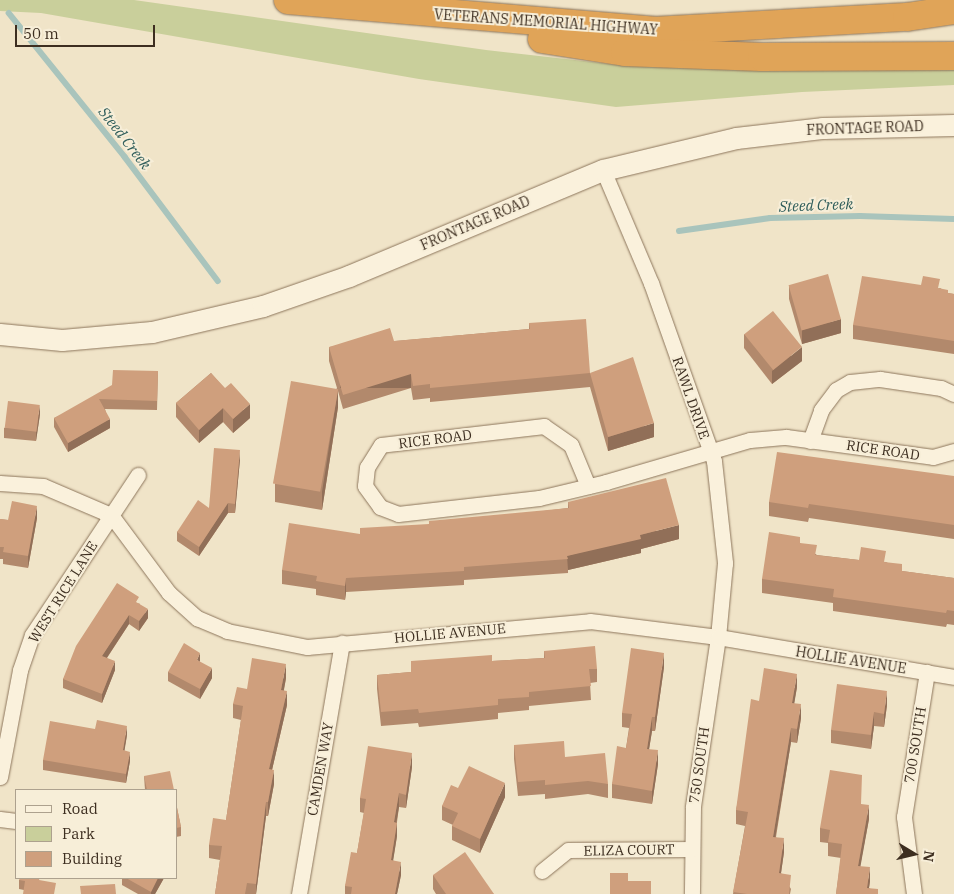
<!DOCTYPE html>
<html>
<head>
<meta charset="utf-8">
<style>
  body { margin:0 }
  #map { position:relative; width:954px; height:894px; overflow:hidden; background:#f0e4c8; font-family:"IBM Plex Serif",serif }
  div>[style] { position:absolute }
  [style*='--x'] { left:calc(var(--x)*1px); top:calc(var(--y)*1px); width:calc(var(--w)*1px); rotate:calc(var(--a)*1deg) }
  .green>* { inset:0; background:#c9cf9b }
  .stream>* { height:5.5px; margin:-2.75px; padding:0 2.75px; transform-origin:2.75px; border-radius:2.75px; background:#a9c4bc }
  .roads { filter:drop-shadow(0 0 1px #8d765c) drop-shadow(0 0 1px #8d765c) }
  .street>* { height:15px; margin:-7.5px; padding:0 7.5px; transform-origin:7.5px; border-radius:7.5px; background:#faf1dc }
  .secondary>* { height:21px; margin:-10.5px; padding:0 10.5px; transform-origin:10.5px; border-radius:10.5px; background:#faf1dc }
  .highway>* { height:28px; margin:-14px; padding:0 14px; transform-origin:14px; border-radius:14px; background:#e0a458 }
  .wall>* { inset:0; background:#b2896c }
  .shaded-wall>* { inset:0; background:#916f58; transform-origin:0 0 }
  .building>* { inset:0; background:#cf9f7d; transform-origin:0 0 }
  span { translate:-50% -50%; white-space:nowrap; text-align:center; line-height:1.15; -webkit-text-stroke:4px #f7eed8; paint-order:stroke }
  .street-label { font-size:14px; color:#3d2e20 }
  .water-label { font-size:15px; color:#2f5d5a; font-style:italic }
  .legend { position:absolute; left:15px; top:789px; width:162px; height:90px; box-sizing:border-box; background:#f7eed8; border:1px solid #ada18e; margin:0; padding:6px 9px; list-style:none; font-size:15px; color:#3d2e20 }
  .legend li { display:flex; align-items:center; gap:10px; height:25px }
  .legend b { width:25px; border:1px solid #ada18e }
  .north { position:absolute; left:889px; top:829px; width:50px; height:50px; -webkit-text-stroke:4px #f7eed8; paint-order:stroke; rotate:99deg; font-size:14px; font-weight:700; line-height:20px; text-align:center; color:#3d2e20 }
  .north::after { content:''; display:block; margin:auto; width:18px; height:22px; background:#3d2e20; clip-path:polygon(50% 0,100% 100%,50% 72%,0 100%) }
  .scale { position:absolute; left:15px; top:25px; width:140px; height:22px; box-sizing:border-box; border:2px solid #3d2e20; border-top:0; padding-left:6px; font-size:15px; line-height:18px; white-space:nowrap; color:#3d2e20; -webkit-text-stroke:4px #f7eed8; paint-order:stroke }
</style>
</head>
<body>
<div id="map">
  <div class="green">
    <i style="clip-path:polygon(0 0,134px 0,486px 50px,628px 66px,831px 71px,954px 69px,954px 85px,802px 92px,616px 107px,419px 79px,41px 13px,0 11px)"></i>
  </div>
  <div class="stream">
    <i style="--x:9;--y:13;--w:185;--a:51.1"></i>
    <i style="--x:125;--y:157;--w:155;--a:53.1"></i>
    <i style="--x:679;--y:231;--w:92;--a:-8.1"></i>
    <i style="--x:770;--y:218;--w:90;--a:-1.3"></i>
    <i style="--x:860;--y:216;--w:94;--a:1.8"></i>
  </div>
  <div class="roads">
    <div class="street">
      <i style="--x:603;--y:170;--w:123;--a:67"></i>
      <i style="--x:651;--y:283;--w:189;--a:70.5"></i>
      <i style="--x:714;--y:461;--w:103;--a:83.8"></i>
      <i style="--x:725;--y:563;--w:74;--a:95.4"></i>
      <i style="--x:718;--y:637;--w:172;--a:98.4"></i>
      <i style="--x:693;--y:807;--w:87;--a:90.7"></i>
      <i style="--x:810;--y:441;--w:33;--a:-70"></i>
      <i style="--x:821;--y:410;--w:25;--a:-53"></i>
      <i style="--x:836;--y:390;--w:16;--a:-30"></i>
      <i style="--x:850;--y:382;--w:30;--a:-6"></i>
      <i style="--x:880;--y:379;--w:62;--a:8.4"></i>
      <i style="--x:941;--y:388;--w:14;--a:25"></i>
      <i style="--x:0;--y:483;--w:43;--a:4"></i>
      <i style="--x:43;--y:486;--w:74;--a:23.1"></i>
      <i style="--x:111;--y:515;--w:97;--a:53.4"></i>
      <i style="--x:169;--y:593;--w:38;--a:42"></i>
      <i style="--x:197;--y:618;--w:33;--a:23"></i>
      <i style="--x:227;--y:631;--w:82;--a:11.3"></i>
      <i style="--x:307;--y:647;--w:284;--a:-5.2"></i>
      <i style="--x:590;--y:621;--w:129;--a:7.1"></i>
      <i style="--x:718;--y:637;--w:239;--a:9.6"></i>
      <i style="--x:588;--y:486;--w:44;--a:-112.5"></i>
      <i style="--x:571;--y:445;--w:33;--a:-145"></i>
      <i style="--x:544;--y:426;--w:164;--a:173.4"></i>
      <i style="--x:381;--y:445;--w:26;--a:122"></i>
      <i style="--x:367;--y:467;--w:19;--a:96"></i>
      <i style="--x:365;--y:486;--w:26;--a:54"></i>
      <i style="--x:380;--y:507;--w:19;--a:21"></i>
      <i style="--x:398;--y:514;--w:142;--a:-6.5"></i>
      <i style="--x:539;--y:498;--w:69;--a:-13.4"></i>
      <i style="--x:606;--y:482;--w:150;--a:-16.3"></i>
      <i style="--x:750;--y:440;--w:36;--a:-5"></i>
      <i style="--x:786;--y:437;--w:148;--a:7.7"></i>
      <i style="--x:933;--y:457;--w:22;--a:-16"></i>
      <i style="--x:0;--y:777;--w:109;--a:-79.4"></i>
      <i style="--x:20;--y:670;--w:37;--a:-71"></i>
      <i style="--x:32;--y:635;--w:192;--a:-56.5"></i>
      <i style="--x:0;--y:819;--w:16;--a:7"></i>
      <i style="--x:542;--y:871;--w:33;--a:-39"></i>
      <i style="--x:568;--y:850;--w:124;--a:-0.5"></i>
      <i style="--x:299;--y:894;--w:255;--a:-80.3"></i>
      <i style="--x:914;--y:894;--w:78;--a:-97.4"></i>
      <i style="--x:904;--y:817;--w:147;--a:-81"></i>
    </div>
    <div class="secondary">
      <i style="--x:0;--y:334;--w:62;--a:5.5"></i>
      <i style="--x:62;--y:340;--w:90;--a:-5.1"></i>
      <i style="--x:152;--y:332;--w:114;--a:-13.2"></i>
      <i style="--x:263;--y:306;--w:91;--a:-19.2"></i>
      <i style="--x:349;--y:276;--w:275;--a:-22.7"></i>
      <i style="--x:603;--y:170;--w:137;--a:-13.5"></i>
      <i style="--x:736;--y:138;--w:88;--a:-6.6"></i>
      <i style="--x:823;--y:128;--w:131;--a:-1.3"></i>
    </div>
    <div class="highway">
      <i style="--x:288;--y:0;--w:367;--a:4.8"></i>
      <i style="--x:654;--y:31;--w:253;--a:-3.2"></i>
      <i style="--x:907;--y:17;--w:48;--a:-8.5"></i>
      <i style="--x:542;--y:39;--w:84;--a:8.9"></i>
      <i style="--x:625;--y:52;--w:137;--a:2.1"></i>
      <i style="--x:762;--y:57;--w:192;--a:-0.3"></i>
    </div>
  </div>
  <div class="wall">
    <i style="clip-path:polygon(789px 285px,841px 333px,802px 344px,789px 299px)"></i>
    <i style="clip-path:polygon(940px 288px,948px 293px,954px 294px,954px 354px,853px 339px,853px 325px)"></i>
    <i style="clip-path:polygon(529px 323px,590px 373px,654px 437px,608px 451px,590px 387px,430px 402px,430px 398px,413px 400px,411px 388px,343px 409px,338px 391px,338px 407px,322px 510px,275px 502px,275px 484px,337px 388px,329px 361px,329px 347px,529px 329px)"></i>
    <i style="clip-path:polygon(744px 334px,802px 361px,772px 384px,744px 348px)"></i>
    <i style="clip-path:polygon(158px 371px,157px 410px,105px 409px,110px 428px,68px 452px,54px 427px,54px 418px)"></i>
    <i style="clip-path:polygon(211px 373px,250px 418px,233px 433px,223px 422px,199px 443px,176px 417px,176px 403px)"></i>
    <i style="clip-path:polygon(40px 414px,36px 441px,4px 438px,4px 428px)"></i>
    <i style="clip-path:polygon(240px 459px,235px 513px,228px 513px,199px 556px,177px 541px,177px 532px,209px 508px)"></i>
    <i style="clip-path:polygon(954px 476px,954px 539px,809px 518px,808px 522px,769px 516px,769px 502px)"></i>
    <i style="clip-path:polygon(568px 502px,679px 539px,641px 549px,641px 553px,568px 570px,568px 573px,464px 580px,464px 585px,346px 592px,345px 600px,316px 595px,316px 589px,282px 584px,282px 570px,360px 534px,568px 508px)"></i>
    <i style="clip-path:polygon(37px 518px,28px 568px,3px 564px,3px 559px,0 559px,0 519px,8px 520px)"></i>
    <i style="clip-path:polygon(800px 543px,817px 555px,859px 560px,886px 562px,902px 571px,954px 578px,954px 625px,947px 624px,946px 627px,833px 611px,833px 603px,762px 593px,762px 579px)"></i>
    <i style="clip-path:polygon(139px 603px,148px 618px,139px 631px,129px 624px,107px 658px,115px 670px,102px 703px,63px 688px,63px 679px)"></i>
    <i style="clip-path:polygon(544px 651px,597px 669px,597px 682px,590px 683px,591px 700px,529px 706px,529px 710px,498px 713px,498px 719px,419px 727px,418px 723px,381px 726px,377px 689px,377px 675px,411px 672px,411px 661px,492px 661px,544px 658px)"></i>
    <i style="clip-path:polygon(200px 662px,212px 678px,200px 699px,168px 681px,168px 672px)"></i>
    <i style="clip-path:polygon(664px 667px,655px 731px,652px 731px,649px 749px,658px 764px,652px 804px,612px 798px,612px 784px,626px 748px,629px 728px,622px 727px,622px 713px)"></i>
    <i style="clip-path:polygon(286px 678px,284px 690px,287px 705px,272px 770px,274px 784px,268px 816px,266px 816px,256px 894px,215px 894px,220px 860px,209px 858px,209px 845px,226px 820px,241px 720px,233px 718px,233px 704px,247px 689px)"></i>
    <i style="clip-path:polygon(797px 687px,794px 703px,801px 718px,797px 743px,791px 742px,776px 837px,784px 852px,781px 873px,791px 889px,790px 894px,733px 894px,745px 826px,736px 824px,736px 810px,759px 701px)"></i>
    <i style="clip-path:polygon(887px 705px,884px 727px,874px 726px,871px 749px,831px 743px,831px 730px)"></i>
    <i style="clip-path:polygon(127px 735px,124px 751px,130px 761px,126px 783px,43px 770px,43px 760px)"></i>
    <i style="clip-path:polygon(514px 745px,565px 757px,608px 784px,608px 798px,588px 794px,545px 799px,545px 794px,518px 796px,514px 759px)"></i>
    <i style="clip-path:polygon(412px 767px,406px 808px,399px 807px,397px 822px,397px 836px,393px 860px,401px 875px,397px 894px,345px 894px,345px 886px,357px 853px,364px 813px,360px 812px,360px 798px)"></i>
    <i style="clip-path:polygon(144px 776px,174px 790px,145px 790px)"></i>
    <i style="clip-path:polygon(458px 788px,505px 797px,480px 853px,452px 840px,452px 826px,453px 825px,442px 820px,442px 806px)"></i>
    <i style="clip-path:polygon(176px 803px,181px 827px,181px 836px,176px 837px)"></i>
    <i style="clip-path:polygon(861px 804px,869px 819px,860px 866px,870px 881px,869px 888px,878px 894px,836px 894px,841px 858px,828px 856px,828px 843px,820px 842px,820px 828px)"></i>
    <i style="clip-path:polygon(433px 875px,494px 894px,436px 894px,433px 889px)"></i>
    <i style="clip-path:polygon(41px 878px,24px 890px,19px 889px,19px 880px)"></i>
    <i style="clip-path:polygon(122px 878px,164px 878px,155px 894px,138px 894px,122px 885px)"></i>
  </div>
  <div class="shaded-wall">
    <i style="clip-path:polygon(841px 319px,841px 333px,802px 344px,802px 330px)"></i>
    <i style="clip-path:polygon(802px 347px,802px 361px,772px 384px,772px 371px)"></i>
    <i style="left:411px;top:374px;width:14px;height:71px;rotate:90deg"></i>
    <i style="clip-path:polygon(338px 389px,338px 407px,322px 510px,322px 492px)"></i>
    <i style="clip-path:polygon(250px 404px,250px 418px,233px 433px,233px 419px)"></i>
    <i style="clip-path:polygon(40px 405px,40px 414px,36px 441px,36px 431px)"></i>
    <i style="clip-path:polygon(223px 408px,223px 422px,199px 443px,199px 430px)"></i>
    <i style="clip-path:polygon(110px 419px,110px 428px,68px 452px,68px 443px)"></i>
    <i style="clip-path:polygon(654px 423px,654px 437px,608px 451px,608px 437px)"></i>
    <i style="clip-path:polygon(240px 450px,240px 459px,235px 513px,235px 504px)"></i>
    <i style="clip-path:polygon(228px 503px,228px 513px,199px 556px,199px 547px)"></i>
    <i style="clip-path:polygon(37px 506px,37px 518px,28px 568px,28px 556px)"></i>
    <i style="clip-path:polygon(679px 525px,679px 539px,641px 549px,641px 553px,568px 570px,567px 556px,640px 535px)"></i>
    <i style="clip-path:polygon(346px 578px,346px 592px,345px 600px,345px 586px)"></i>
    <i style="clip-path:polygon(148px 609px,148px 618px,139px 631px,139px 621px)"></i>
    <i style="clip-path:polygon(129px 615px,129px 624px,102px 665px,102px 656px)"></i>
    <i style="clip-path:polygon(200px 653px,200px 662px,197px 660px)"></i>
    <i style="clip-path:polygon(664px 653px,664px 667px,655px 731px,655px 717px)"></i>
    <i style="clip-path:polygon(115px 661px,115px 670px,102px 703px,102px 694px)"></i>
    <i style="clip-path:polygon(286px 664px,286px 678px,281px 704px,281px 690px)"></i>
    <i style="clip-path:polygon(212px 668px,212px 678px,200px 699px,200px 689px)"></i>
    <i style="clip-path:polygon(797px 674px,797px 687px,792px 717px,792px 703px)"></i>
    <i style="clip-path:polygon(287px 691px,287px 705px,269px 783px,269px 769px)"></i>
    <i style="clip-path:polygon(887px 691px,887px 705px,884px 727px,884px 714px)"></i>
    <i style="clip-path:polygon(801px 704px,801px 718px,797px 743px,797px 729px)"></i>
    <i style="clip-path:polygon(874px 712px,874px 726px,871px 749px,871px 735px)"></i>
    <i style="clip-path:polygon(652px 717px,652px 731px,647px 762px,647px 749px)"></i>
    <i style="clip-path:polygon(127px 726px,127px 735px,123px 760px,123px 750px)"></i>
    <i style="clip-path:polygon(791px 728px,791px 742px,773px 851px,773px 837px)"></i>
    <i style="clip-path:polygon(658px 750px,658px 764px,652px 804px,652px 791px)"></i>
    <i style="clip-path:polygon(130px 752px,130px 761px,126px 783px,126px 774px)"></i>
    <i style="clip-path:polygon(412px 753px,412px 767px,406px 808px,406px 795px)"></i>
    <i style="clip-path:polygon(274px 770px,274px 784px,268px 816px,268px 802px)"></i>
    <i style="clip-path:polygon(505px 783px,505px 797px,480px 853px,480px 839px)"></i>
    <i style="clip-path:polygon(399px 793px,399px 807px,394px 836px,394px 822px)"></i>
    <i style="clip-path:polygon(266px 802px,266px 816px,256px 894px,256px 884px)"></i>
    <i style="clip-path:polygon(869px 805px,869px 819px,858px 880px,858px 866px)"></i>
    <i style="clip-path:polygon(397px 823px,397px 836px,391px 874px,391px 860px)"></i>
    <i style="clip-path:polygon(784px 838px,784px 852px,779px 887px,779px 873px)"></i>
    <i style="clip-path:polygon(401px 862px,401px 875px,397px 894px,395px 894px)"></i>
    <i style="clip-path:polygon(870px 867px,870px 881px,868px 894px,867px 888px)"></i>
    <i style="clip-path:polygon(158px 878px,164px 878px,155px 894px,151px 894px,151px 892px)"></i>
  </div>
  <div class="building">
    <i style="left:828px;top:274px;width:47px;height:41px;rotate:74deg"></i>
    <i style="clip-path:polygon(862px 276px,921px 285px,923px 276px,940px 279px,938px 288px,948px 290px,948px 293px,954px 294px,954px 341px,853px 325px)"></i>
    <i style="left:773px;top:311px;width:46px;height:37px;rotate:51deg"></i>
    <i style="clip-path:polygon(586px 319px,590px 373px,633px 357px,654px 423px,608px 437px,590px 373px,430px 388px,430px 384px,413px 386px,411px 374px,343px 395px,329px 347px,390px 328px,394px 341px,530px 329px,529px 323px)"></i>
    <i style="clip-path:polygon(113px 370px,158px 371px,157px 401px,99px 399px,110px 419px,68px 443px,54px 418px,112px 385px)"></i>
    <i style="clip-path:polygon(211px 373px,225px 388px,231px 383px,250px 404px,233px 419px,223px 408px,199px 430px,176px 403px)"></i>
    <i style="left:291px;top:381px;width:48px;height:104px;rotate:10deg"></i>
    <i style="left:8px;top:401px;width:32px;height:27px;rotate:7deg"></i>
    <i style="clip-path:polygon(214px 448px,240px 450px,235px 504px,228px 503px,199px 547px,177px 532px,198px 500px,209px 508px)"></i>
    <i style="clip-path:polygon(777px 452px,954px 476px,954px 525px,809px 504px,808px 508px,769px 502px)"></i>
    <i style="clip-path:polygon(666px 478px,679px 525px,640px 535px,641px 539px,567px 556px,568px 559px,464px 567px,464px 571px,346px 578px,345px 586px,316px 581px,317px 576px,282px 570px,289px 523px,360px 534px,360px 528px,429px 524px,429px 521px,569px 508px,568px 502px)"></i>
    <i style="clip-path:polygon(12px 501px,37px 506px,28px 556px,3px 552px,4px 547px,0 547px,0 519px,8px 520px)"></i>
    <i style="clip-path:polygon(769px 532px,800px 537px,800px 543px,817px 545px,815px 555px,859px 560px,861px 547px,886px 551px,884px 562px,902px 564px,902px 571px,954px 578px,954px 611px,947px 610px,946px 613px,833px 597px,834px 589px,762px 579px)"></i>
    <i style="clip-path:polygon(117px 583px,139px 597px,136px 602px,148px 609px,139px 621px,129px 615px,102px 656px,115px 661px,102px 694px,63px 679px,76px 646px)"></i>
    <i style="clip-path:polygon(184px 643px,200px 653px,197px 660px,212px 668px,200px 689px,168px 672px)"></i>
    <i style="clip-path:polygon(595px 646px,597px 669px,589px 669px,591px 686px,529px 692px,529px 697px,498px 699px,498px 705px,419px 713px,418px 709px,381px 712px,377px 675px,411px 672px,411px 661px,492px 655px,492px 661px,545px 658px,544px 651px)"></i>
    <i style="clip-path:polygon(631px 648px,664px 653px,655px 717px,652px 717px,647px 749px,658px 750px,652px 791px,612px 784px,617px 746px,626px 748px,632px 714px,622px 713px)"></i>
    <i style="clip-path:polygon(252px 658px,286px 664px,281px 690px,287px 691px,269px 769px,274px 770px,268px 802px,266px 802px,256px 884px,247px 883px,245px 894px,215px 894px,222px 846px,209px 845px,213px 818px,226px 820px,243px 706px,233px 704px,237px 687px,247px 689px)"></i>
    <i style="clip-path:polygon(764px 668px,797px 674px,792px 703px,801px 704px,797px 729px,791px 728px,773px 837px,784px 838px,779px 873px,791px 875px,789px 894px,747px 894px,733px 892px,748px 812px,736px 810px,751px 699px,759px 701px)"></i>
    <i style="clip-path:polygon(837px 684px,887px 691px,884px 714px,874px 712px,871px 735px,831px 730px)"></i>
    <i style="clip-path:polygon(97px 720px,127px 726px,123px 750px,130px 752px,126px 774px,43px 760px,50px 721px,95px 729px)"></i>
    <i style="clip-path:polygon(564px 741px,565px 757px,605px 753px,608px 784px,588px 781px,545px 785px,545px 780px,518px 782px,514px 745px)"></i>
    <i style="clip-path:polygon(368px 746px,412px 753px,406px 795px,399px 793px,394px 822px,397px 823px,391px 860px,401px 862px,395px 894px,351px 894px,352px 887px,345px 886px,351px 852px,357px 853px,366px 799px,360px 798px)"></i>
    <i style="clip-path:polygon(469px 766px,505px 783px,480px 839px,452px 826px,458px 813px,442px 806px,451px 785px,458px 788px)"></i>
    <i style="clip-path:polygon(830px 770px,862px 775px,861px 804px,869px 805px,858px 866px,870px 867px,867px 888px,878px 889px,878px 894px,836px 894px,842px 844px,828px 842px,830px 830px,820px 828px)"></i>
    <i style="clip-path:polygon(170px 771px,174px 790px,147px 790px,144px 776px)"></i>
    <i style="clip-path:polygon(176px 803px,181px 827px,176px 828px)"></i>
    <i style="clip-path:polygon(465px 852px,494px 894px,446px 894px,433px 875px)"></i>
    <i style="clip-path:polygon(610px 873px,628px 873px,628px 881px,651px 881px,651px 894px,610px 894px)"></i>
    <i style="clip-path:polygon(20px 878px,39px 878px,39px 880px,56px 883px,54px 894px,23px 894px,25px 881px,19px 880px)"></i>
    <i style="clip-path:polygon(126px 878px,158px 878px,151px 892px)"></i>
    <i style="clip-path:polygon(115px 884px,116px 894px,81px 894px,80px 886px)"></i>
  </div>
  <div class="street-label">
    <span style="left:546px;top:22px;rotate:4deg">VETERANS MEMORIAL HIGHWAY</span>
    <span style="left:865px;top:128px;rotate:-2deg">FRONTAGE ROAD</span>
    <span style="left:475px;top:223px;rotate:-23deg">FRONTAGE ROAD</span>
    <span style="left:691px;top:398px;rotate:71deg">RAWL DRIVE</span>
    <span style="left:435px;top:439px;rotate:-7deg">RICE ROAD</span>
    <span style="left:883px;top:450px;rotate:8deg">RICE ROAD</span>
    <span style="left:63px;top:592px;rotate:-58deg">WEST RICE LANE</span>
    <span style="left:450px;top:633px;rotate:-5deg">HOLLIE AVENUE</span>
    <span style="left:851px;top:660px;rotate:9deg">HOLLIE AVENUE</span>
    <span style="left:915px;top:745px;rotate:-81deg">700 SOUTH</span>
    <span style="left:699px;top:765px;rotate:-82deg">750 SOUTH</span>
    <span style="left:320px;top:769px;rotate:-80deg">CAMDEN WAY</span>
    <span style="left:629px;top:850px;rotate:-1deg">ELIZA COURT</span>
  </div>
  <div class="water-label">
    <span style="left:125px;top:138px;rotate:52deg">Steed Creek</span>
    <span style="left:816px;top:205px;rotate:-2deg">Steed Creek</span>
  </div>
  <ul class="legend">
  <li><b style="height:6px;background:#faf1dc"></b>Road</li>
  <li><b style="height:14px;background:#c9cf9b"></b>Park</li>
  <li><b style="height:14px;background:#cf9f7d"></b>Building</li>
  </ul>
  <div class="north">N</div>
  <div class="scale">50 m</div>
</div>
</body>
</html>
